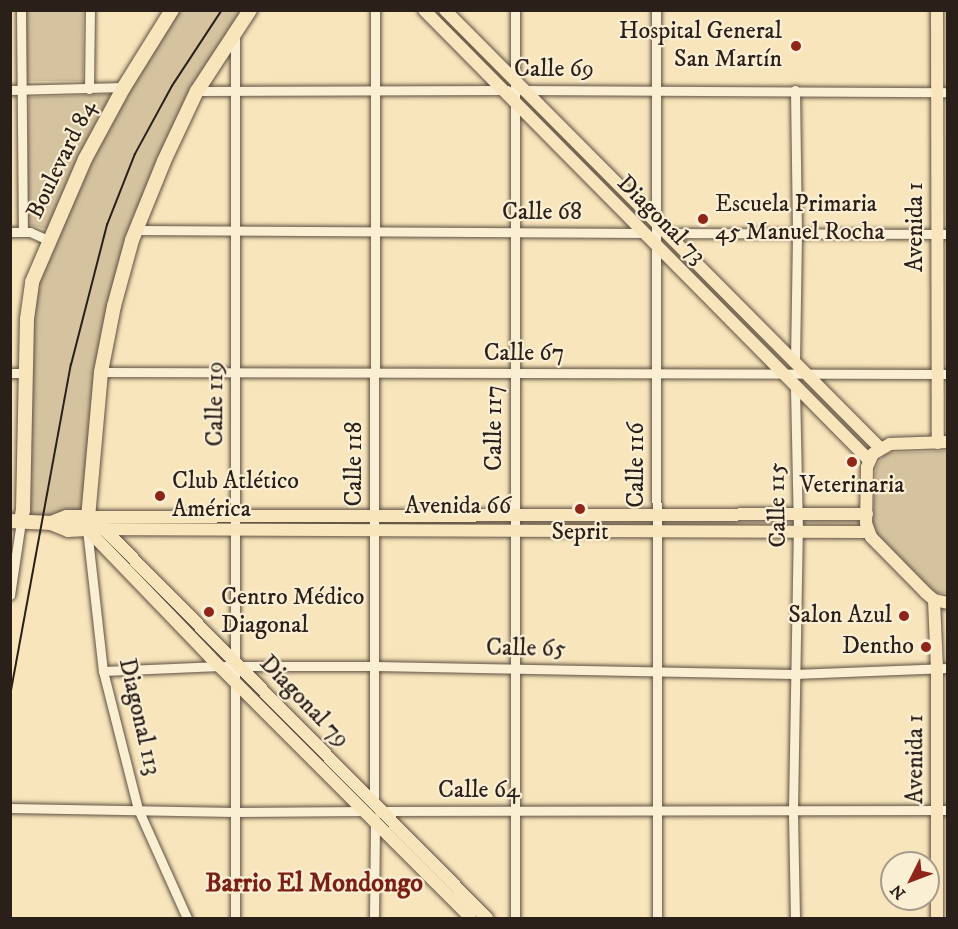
<!DOCTYPE html>
<html>
<head>
<meta charset="utf-8">
<style>
  body { margin:0 }
  #map { position:relative; width:958px; height:929px; overflow:hidden; background:#f8e5bb; font-family:"IM FELL DW Pica",serif }
  div>[style] { position:absolute }
  [style*='--x'] { left:calc(var(--x)*1px); top:calc(var(--y)*1px); width:calc(var(--w)*1px); rotate:calc(var(--a)*1deg) }
  .green>* { inset:0; background:#d5c39f; transform-origin:0 0 }
  .roads { filter:drop-shadow(0 0 2px #5e5042) drop-shadow(0 0 2px #5e5042) }
  .minor>* { height:9px; margin:-4.5px; padding:0 4.5px; transform-origin:4.5px; border-radius:4.5px; background:#faeed3 }
  .major>* { height:12px; margin:-6px; padding:0 6px; transform-origin:6px; border-radius:6px; background:#f8e5bb }
  .highway>* { height:14px; margin:-7px; padding:0 7px; transform-origin:7px; border-radius:7px; background:#f8e5bb }
  .tram>* { height:1.5px; margin:-0.75px; padding:0 0.75px; transform-origin:0.75px; border-radius:0.75px; background:#2b1f19 }
  .dots>* { width:16px; height:16px; translate:-50% -50%; box-sizing:border-box; border:3px solid #faeed3; border-radius:50% }
  span { translate:-50% -50%; white-space:nowrap; text-align:center; line-height:1.15; -webkit-text-stroke:4.5px #faeed3; paint-order:stroke }
  .poi-label { font-size:24px; color:#2b1f19 }
  .right { translate:-100% -50%; text-align:right }
  .left { translate:0 -50%; text-align:left }
  .street-label { font-size:24px; color:#2b1f19 }
  .neighbourhood-label { font-size:26px; color:#7a1f14; font-weight:700 }
  .frame { position:absolute; inset:0; border:12px solid #2b1f19; pointer-events:none }
  .north { position:absolute; left:880px; top:851px; width:60px; height:60px; box-sizing:border-box; background:#faeed3; border:2px solid #a79b89; border-radius:50%; rotate:228deg; font-size:16px; font-weight:700; line-height:24px; text-align:center; color:#2b1f19 }
  .north::after { content:''; display:block; margin:auto; width:21px; height:27px; background:#8f2418; clip-path:polygon(50% 0,100% 100%,50% 72%,0 100%) }
</style>
</head>
<body>
<div id="map">
  <div class="green">
    <i style="left:26px;top:11px;width:57px;height:70px"></i>
    <i style="clip-path:polygon(179px 11px,239px 11px,240px 17px,130px 230px,82px 510px,49px 518px,29px 516px,33px 318px,38px 282px,92px 161px,135px 80px)"></i>
    <i style="clip-path:polygon(115px 94px,49px 230px,26px 224px,29px 97px)"></i>
    <i style="clip-path:polygon(947px 451px,947px 593px,931px 593px,872px 531px,876px 467px,885px 453px)"></i>
  </div>
  <div class="roads">
    <div class="minor">
      <i style="--x:21;--y:10;--w:222;--a:89.5"></i>
      <i style="--x:515;--y:10;--w:908;--a:90"></i>
      <i style="--x:656;--y:10;--w:908;--a:89.94"></i>
      <i style="--x:89;--y:89;--w:79;--a:-89.3"></i>
      <i style="--x:10;--y:90;--w:114;--a:-1.5"></i>
      <i style="--x:521;--y:90;--w:427;--a:0.3"></i>
      <i style="--x:795;--y:90;--w:144;--a:89.2"></i>
      <i style="--x:797;--y:234;--w:130;--a:90.9"></i>
      <i style="--x:197;--y:91;--w:310;--a:-0.2"></i>
      <i style="--x:135;--y:230;--w:511;--a:0.34"></i>
      <i style="--x:10;--y:232;--w:20;--a:0"></i>
      <i style="--x:30;--y:232;--w:20;--a:24"></i>
      <i style="--x:666;--y:233;--w:282;--a:0.2"></i>
      <i style="--x:101;--y:372;--w:847;--a:0.14"></i>
      <i style="--x:10;--y:373;--w:16;--a:0"></i>
      <i style="--x:87;--y:529;--w:143;--a:83.6"></i>
      <i style="--x:103;--y:671;--w:142;--a:75.8"></i>
      <i style="--x:138;--y:809;--w:120;--a:65.8"></i>
      <i style="--x:10;--y:595;--w:75;--a:-81.5"></i>
      <i style="--x:103;--y:671;--w:117;--a:-2.4"></i>
      <i style="--x:220;--y:666;--w:155;--a:0"></i>
      <i style="--x:375;--y:666;--w:419;--a:1.1"></i>
      <i style="--x:794;--y:674;--w:154;--a:-2.2"></i>
      <i style="--x:374;--y:805;--w:795;--a:-89.93"></i>
      <i style="--x:10;--y:808;--w:225;--a:1"></i>
      <i style="--x:235;--y:812;--w:130;--a:-0.4"></i>
      <i style="--x:379;--y:811;--w:569;--a:-0.1"></i>
      <i style="--x:235;--y:918;--w:883;--a:-90"></i>
      <i style="--x:374;--y:918;--w:99;--a:-89.4"></i>
      <i style="--x:795;--y:918;--w:109;--a:-91.1"></i>
      <i style="--x:793;--y:809;--w:278;--a:-89"></i>
      <i style="--x:798;--y:531;--w:147;--a:-91.2"></i>
    </div>
    <div class="major">
      <i style="--x:424;--y:10;--w:631;--a:45.32"></i>
      <i style="--x:445;--y:10;--w:617;--a:45.2"></i>
      <i style="--x:937;--y:10;--w:433;--a:89.9"></i>
      <i style="--x:948;--y:442;--w:58;--a:178"></i>
      <i style="--x:890;--y:444;--w:20;--a:150"></i>
      <i style="--x:873;--y:454;--w:14;--a:115"></i>
      <i style="--x:867;--y:467;--w:56;--a:91"></i>
      <i style="--x:866;--y:523;--w:15;--a:70"></i>
      <i style="--x:871;--y:537;--w:78;--a:45.5"></i>
      <i style="--x:926;--y:593;--w:11;--a:41"></i>
      <i style="--x:934;--y:600;--w:14;--a:12"></i>
      <i style="--x:89;--y:517;--w:778;--a:-0.22"></i>
      <i style="--x:102;--y:527;--w:549;--a:45.44"></i>
      <i style="--x:87;--y:529;--w:780;--a:0.22"></i>
      <i style="--x:87;--y:529;--w:178;--a:46.1"></i>
      <i style="--x:210;--y:657;--w:369;--a:45"></i>
      <i style="--x:934;--y:600;--w:68;--a:87.5"></i>
      <i style="--x:937;--y:668;--w:250;--a:90"></i>
    </div>
    <div class="highway">
      <i style="--x:10;--y:521;--w:41;--a:2.8"></i>
      <i style="--x:51;--y:523;--w:18;--a:22"></i>
      <i style="--x:68;--y:530;--w:19;--a:-3"></i>
      <i style="--x:87;--y:529;--w:158;--a:-84.9"></i>
      <i style="--x:101;--y:372;--w:67;--a:-78.9"></i>
      <i style="--x:114;--y:306;--w:68;--a:-74.7"></i>
      <i style="--x:132;--y:240;--w:85;--a:-67.9"></i>
      <i style="--x:164;--y:161;--w:77;--a:-64.8"></i>
      <i style="--x:197;--y:91;--w:97;--a:-56.8"></i>
      <i style="--x:21;--y:521;--w:11;--a:-80"></i>
      <i style="--x:23;--y:510;--w:191;--a:-88.8"></i>
      <i style="--x:27;--y:319;--w:37;--a:-82"></i>
      <i style="--x:32;--y:282;--w:134;--a:-66.7"></i>
      <i style="--x:85;--y:159;--w:82;--a:-61.6"></i>
      <i style="--x:124;--y:87;--w:91;--a:-58.1"></i>
      <i style="--x:51;--y:523;--w:17;--a:-21"></i>
      <i style="--x:67;--y:517;--w:22;--a:0"></i>
    </div>
  </div>
  <div class="tram">
    <i style="--x:10;--y:696;--w:337;--a:-79.6"></i>
    <i style="--x:71;--y:365;--w:145;--a:-75.6"></i>
    <i style="--x:107;--y:225;--w:76;--a:-68.5"></i>
    <i style="--x:135;--y:154;--w:77;--a:-61.4"></i>
    <i style="--x:172;--y:86;--w:91;--a:-56.7"></i>
  </div>
  <div class="dots">
    <i style="left:796px;top:46px;background:#8f2418"></i>
    <i style="left:703px;top:219px;background:#8f2418"></i>
    <i style="left:852px;top:462px;background:#8f2418"></i>
    <i style="left:160px;top:496px;background:#8f2418"></i>
    <i style="left:580px;top:509px;background:#8f2418"></i>
    <i style="left:209px;top:612px;background:#8f2418"></i>
    <i style="left:904px;top:616px;background:#8f2418"></i>
    <i style="left:926px;top:647px;background:#8f2418"></i>
  </div>
  <div class="poi-label">
    <span class="right" style="left:782px;top:46px">Hospital General<br>San Martín</span>
    <span class="left" style="left:715px;top:219px">Escuela Primaria<br>45 Manuel Rocha</span>
    <span class="left" style="left:172px;top:496px">Club Atlético<br>América</span>
    <span style="left:852px;top:486px">Veterinaria</span>
    <span style="left:580px;top:533px">Seprit</span>
    <span class="left" style="left:221px;top:612px">Centro Médico<br>Diagonal</span>
    <span class="right" style="left:892px;top:616px">Salon Azul</span>
    <span class="right" style="left:914px;top:647px">Dentho</span>
  </div>
  <div class="street-label">
    <span style="left:554px;top:70px">Calle 69</span>
    <span style="left:62px;top:160px;rotate:-64deg">Boulevard 84</span>
    <span style="left:542px;top:213px">Calle 68</span>
    <span style="left:661px;top:220px;rotate:45deg">Diagonal 73</span>
    <span style="left:916px;top:227px;rotate:-90deg">Avenida 1</span>
    <span style="left:524px;top:354px">Calle 67</span>
    <span style="left:216px;top:404px;rotate:-90deg">Calle 119</span>
    <span style="left:495px;top:428px;rotate:-90deg">Calle 117</span>
    <span style="left:355px;top:464px;rotate:-90deg">Calle 118</span>
    <span style="left:637px;top:465px;rotate:-90deg">Calle 116</span>
    <span style="left:778px;top:505px;rotate:-91deg">Calle 115</span>
    <span style="left:458px;top:507px">Avenida 66</span>
    <span style="left:526px;top:649px;rotate:1deg">Calle 65</span>
    <span style="left:304px;top:702px;rotate:46deg">Diagonal 79</span>
    <span style="left:139px;top:717px;rotate:77deg">Diagonal 113</span>
    <span style="left:916px;top:759px;rotate:-90deg">Avenida 1</span>
    <span style="left:479px;top:791px">Calle 64</span>
  </div>
  <div class="neighbourhood-label">
    <span style="left:314px;top:884px">Barrio El Mondongo</span>
  </div>
  <div class="frame"></div>
  <div class="north">N</div>
</div>
</body>
</html>
